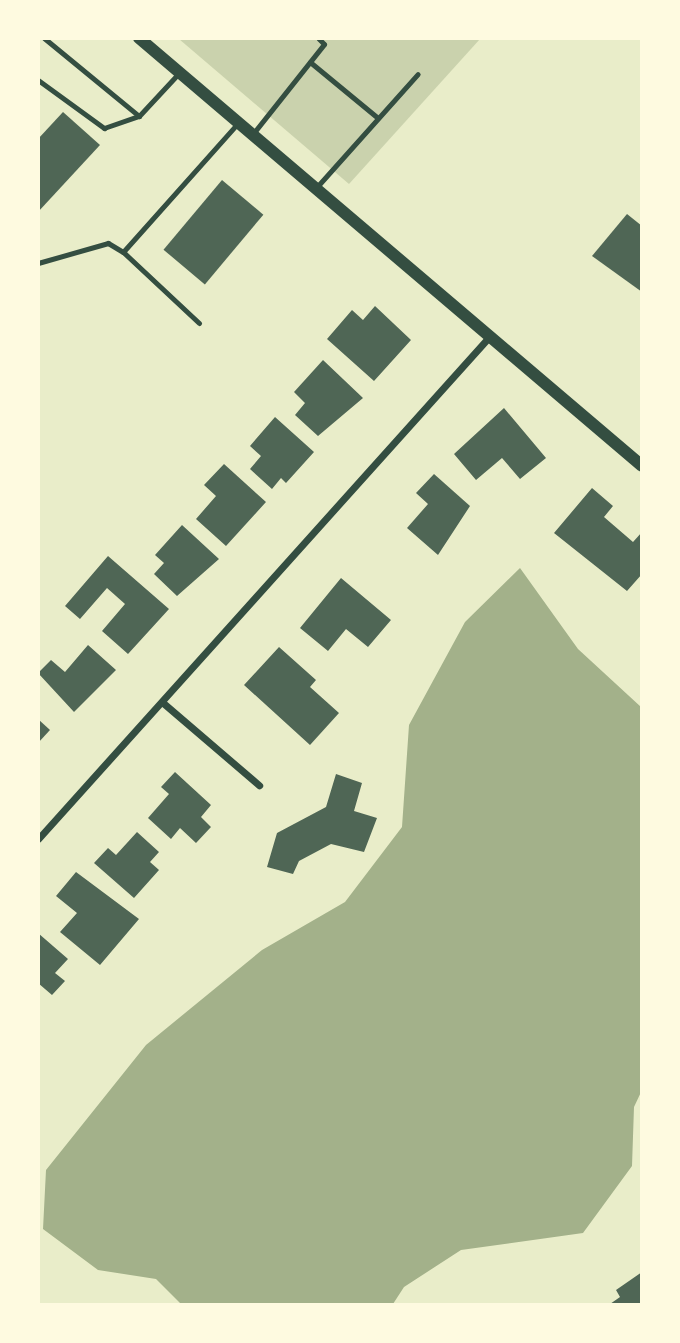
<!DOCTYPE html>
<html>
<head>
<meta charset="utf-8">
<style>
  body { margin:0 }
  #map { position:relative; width:680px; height:1343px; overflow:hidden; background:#e9edc9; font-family:Cabin,sans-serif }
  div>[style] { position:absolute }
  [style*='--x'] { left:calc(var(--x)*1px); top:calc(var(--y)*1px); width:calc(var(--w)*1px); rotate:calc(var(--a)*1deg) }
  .green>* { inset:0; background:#cad2ad }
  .water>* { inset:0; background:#a3b18a }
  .building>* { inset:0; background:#4f6655; transform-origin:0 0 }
  .service>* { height:5px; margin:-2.5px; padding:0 2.5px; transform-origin:2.5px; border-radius:2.5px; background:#344e41 }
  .minor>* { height:7px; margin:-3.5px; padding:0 3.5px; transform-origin:3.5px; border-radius:3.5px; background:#344e41 }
  .tertiary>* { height:12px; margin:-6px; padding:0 6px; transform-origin:6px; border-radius:6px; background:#344e41 }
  span { translate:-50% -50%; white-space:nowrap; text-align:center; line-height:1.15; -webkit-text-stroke:5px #fefae0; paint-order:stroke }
  .frame { position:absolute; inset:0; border:40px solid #fefae0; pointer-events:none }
</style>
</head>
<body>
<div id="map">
  <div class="green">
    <i style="clip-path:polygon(179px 39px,480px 39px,349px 184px)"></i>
  </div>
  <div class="water">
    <i style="clip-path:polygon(520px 568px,578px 649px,641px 707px,642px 1090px,634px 1107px,632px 1166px,583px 1233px,461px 1250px,404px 1287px,393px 1304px,181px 1304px,156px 1279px,98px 1270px,43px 1229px,46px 1170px,146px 1045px,262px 950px,345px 902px,402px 827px,409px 725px,465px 622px)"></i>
  </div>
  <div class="building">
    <i style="clip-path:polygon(63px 112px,100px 145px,38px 212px,38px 139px)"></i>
    <i style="left:222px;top:180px;width:54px;height:91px;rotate:40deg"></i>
    <i style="clip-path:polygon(627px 214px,642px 226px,642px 292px,592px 256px)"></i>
    <i style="clip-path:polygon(375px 306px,411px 340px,374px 381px,327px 339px,352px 310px,363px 320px)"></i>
    <i style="clip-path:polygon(323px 360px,363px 398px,318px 436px,295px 415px,305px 403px,294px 392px)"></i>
    <i style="clip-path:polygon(504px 408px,546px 458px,520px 479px,502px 458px,476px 480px,454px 454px)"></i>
    <i style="clip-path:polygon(275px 417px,314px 452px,286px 483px,281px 478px,272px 489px,250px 469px,261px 456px,250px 446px)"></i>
    <i style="clip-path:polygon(224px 464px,266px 502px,226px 546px,196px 519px,216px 496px,204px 485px)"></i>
    <i style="clip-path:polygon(434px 474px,470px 506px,438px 555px,407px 528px,428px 504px,416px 493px)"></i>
    <i style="clip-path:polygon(592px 488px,613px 506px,604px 517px,633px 542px,642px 532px,642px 574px,627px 591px,554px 533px)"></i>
    <i style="clip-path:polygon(182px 525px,219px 559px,177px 596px,154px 574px,164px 563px,155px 555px)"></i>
    <i style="clip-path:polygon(108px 556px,169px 609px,128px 654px,102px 631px,125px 604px,107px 588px,80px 619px,65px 606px)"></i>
    <i style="clip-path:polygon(341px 578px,391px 620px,368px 647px,346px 629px,328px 651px,300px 628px)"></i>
    <i style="clip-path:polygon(88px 645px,116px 670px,74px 712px,38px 673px,51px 660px,65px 672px)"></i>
    <i style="clip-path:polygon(279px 647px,316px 680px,310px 687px,339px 713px,310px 745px,244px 685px)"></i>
    <i style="clip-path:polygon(38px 719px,50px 730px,38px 743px)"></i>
    <i style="clip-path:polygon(175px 772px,211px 805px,201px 817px,211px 827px,196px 843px,180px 828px,171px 839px,148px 818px,169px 794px,161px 787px)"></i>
    <i style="clip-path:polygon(336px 774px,362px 783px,354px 811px,377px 818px,364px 852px,331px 844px,299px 861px,293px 874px,267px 867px,277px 833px,326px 807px)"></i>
    <i style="clip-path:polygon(137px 832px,159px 852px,150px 862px,159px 870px,134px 898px,94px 863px,108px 848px,116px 855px)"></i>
    <i style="clip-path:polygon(76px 872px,139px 919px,100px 965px,60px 932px,77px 913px,56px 896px)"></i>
    <i style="clip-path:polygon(38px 933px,68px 959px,55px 973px,65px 981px,52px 995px,38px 983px)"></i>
    <i style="clip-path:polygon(642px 1272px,642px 1304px,610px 1304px,620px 1297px,616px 1290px)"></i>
  </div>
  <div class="service">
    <i style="--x:44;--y:38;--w:123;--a:39.4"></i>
    <i style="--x:310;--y:62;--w:88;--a:39.5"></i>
    <i style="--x:38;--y:80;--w:82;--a:36"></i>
    <i style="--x:104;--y:128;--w:37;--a:-19"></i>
    <i style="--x:139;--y:116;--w:59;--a:-47.1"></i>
    <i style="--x:252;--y:135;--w:116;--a:-51.6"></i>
    <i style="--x:324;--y:44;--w:8;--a:-135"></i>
    <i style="--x:315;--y:189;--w:154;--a:-48.2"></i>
    <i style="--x:38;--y:263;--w:73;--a:-15.9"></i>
    <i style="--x:108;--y:243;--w:17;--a:31"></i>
    <i style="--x:199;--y:323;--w:104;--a:-136.9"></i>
    <i style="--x:123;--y:252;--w:173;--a:-48.3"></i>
  </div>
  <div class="minor">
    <i style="--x:162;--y:702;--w:128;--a:40.6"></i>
    <i style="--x:38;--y:839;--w:675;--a:-48.06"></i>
  </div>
  <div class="tertiary">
    <i style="--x:139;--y:38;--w:660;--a:40.39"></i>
  </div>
  <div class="frame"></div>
</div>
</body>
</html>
